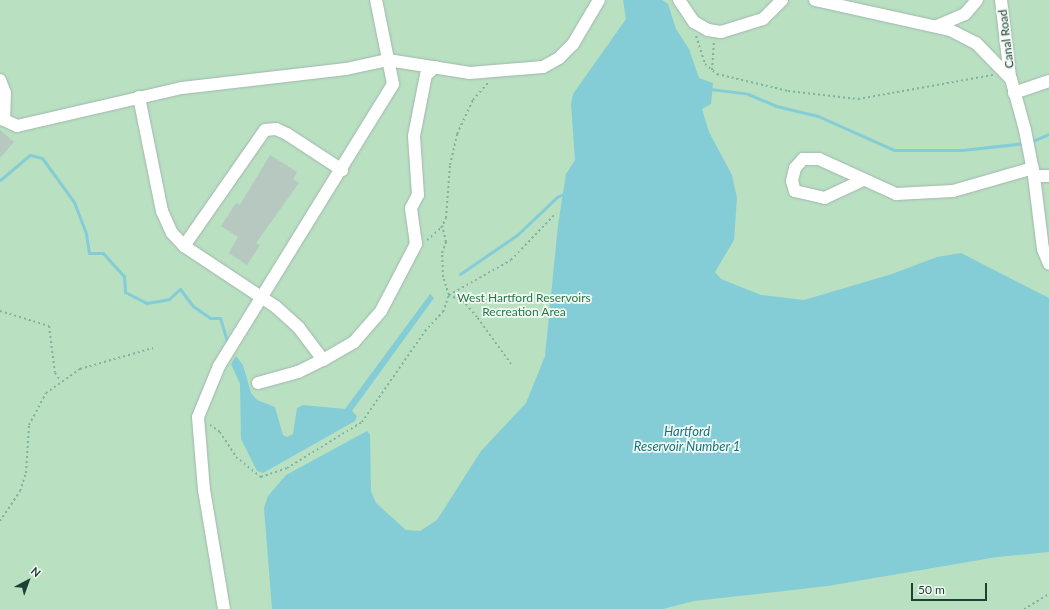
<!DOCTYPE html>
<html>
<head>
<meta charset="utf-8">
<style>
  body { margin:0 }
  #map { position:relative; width:1049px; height:609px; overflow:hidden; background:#e1ede7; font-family:Lato,sans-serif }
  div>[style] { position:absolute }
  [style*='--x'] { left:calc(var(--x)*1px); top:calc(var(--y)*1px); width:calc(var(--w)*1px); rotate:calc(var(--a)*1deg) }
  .green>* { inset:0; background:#b8e0c1; transform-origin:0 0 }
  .water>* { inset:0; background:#85cdd6 }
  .stream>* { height:3px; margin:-1.5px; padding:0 1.5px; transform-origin:1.5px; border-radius:1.5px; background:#85cdd6 }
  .building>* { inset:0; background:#b6c8c0 }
  .path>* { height:2px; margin-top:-1px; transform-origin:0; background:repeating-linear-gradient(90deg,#7fb3a0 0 2px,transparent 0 5px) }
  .roads { filter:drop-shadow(0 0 1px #a3b5ae) drop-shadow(0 0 1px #a3b5ae) }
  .minor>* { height:12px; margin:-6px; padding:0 6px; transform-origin:6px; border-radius:6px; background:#fff }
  span { translate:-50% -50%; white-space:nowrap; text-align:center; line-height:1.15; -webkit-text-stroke:3.5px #f2f9f5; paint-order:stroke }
  .street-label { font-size:12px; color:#203f35 }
  .park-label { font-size:12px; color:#277943 }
  .water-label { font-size:13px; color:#157380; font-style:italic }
  .north { position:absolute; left:8px; top:561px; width:40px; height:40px; -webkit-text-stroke:3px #f2f9f5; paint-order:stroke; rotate:41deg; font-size:11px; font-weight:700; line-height:16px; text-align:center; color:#203f35 }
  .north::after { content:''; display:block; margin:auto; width:14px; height:18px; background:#203f35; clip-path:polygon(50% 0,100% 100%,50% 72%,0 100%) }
  .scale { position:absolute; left:911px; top:583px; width:76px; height:18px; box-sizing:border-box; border:2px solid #203f35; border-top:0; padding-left:5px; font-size:12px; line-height:14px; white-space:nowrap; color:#203f35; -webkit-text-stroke:3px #f2f9f5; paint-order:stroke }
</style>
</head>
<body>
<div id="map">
  <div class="green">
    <i style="left:0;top:0;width:1049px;height:609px"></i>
  </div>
  <div class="water">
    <i style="clip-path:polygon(623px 0,662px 0,668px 4px,676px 29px,689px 49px,699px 78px,713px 83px,711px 104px,702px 109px,709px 132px,732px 175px,737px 198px,734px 240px,715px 272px,721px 279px,761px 295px,804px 300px,892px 274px,937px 257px,961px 253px,1049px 298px,1049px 552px,997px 557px,828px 586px,694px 601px,663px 609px,272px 609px,264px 508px,268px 496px,286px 475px,367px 431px,370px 435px,371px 491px,376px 503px,406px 530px,420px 531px,437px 520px,481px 451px,526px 403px,545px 356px,558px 225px,566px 174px,575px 160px,571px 104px,573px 94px,626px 19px)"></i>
    <i style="clip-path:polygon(430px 294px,434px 298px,352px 411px,357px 416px,355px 421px,263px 473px,257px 471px,241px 439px,240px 384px,231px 364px,236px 356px,243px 365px,251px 393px,257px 400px,275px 407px,283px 435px,287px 437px,293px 434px,297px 408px,303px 405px,345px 409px)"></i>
  </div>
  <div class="stream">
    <i style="--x:710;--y:89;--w:38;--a:7"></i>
    <i style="--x:748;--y:94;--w:30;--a:23"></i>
    <i style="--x:776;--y:106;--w:43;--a:13.4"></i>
    <i style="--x:818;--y:116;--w:83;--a:24.1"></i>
    <i style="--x:894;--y:150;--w:68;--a:0"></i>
    <i style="--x:962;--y:150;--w:63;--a:-6.3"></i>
    <i style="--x:1030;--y:142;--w:21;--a:-23"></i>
    <i style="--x:0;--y:180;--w:39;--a:-40"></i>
    <i style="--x:30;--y:155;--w:12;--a:14"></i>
    <i style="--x:42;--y:158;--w:54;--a:54"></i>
    <i style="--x:74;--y:202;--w:34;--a:69"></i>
    <i style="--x:86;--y:234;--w:19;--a:81"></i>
    <i style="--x:89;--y:253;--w:14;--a:0"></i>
    <i style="--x:103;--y:253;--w:31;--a:48"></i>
    <i style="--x:124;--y:276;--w:16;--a:86"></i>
    <i style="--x:125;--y:292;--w:25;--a:27"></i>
    <i style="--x:147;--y:303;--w:22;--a:-10"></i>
    <i style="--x:169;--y:299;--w:15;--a:-42"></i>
    <i style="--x:180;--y:289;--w:21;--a:53"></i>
    <i style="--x:193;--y:306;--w:21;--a:35"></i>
    <i style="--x:210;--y:318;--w:10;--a:0"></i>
    <i style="--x:220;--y:318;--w:27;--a:73"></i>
    <i style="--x:460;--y:274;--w:69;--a:-34.4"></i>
    <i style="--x:517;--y:235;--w:55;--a:-43.5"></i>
    <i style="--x:557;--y:197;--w:10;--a:-24"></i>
  </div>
  <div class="building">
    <i style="clip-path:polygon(0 130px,14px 142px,0 158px)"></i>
    <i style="clip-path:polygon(270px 155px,297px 172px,293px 179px,299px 183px,256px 243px,260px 245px,247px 265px,229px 253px,238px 237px,221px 226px,236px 203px,240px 205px)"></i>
  </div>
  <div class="path">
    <i style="--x:696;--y:36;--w:29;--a:72"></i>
    <i style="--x:705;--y:64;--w:16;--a:40"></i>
    <i style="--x:717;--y:74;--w:73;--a:13.5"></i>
    <i style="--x:788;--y:91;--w:70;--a:6.5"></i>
    <i style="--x:858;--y:99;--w:137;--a:-10.1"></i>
    <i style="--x:712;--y:70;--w:30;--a:-86"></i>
    <i style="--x:427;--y:240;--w:18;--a:-41"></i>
    <i style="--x:441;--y:228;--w:11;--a:-63"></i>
    <i style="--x:446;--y:218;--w:53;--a:-85.7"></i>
    <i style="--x:450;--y:165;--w:32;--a:-77"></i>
    <i style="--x:457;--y:134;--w:38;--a:-65"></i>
    <i style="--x:473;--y:100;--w:23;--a:-49"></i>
    <i style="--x:0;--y:311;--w:51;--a:17"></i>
    <i style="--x:49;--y:326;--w:47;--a:82.7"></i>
    <i style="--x:55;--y:373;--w:10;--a:53"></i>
    <i style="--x:511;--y:364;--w:58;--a:-125.9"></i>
    <i style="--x:477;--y:317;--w:20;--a:-131"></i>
    <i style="--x:464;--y:302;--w:17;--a:-155"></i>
    <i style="--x:449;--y:295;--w:71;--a:-29.4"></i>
    <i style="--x:511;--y:260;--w:65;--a:-46.2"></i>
    <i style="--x:210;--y:425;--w:12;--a:35"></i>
    <i style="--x:220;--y:432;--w:30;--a:57"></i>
    <i style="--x:236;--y:457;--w:32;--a:39"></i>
    <i style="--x:261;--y:477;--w:28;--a:-19"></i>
    <i style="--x:287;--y:468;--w:88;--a:-31.5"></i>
    <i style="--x:362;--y:422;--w:111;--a:-55.3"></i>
    <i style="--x:425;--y:331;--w:26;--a:-47"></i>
    <i style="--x:443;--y:312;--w:18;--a:-71"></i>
    <i style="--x:449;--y:295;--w:19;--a:-108"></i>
    <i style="--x:443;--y:277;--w:24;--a:-92"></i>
    <i style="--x:442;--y:253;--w:12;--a:-70"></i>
    <i style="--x:446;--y:242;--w:17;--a:-103"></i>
    <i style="--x:0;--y:521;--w:36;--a:-56"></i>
    <i style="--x:20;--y:491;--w:19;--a:-72"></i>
    <i style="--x:26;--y:473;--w:48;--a:-86.4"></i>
    <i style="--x:29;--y:425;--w:36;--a:-62"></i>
    <i style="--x:46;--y:393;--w:42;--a:-35.2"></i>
    <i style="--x:80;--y:369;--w:76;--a:-16"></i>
    <i style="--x:1024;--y:609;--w:29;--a:-31"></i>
  </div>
  <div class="roads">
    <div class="minor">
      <i style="--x:679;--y:0;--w:27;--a:56"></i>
      <i style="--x:694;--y:22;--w:16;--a:30"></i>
      <i style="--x:708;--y:30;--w:13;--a:9"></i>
      <i style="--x:721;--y:32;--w:44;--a:-17.2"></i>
      <i style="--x:763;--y:19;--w:27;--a:-45"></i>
      <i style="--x:815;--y:0;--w:138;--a:12.5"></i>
      <i style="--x:950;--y:30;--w:29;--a:27"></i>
      <i style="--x:976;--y:43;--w:50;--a:45.8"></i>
      <i style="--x:1011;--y:79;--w:53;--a:74.6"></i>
      <i style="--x:1025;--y:130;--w:47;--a:78.9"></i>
      <i style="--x:1034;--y:176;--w:15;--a:0"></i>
      <i style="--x:1001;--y:0;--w:78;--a:83.3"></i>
      <i style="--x:937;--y:26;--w:30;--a:-23"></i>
      <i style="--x:965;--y:14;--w:18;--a:-49"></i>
      <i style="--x:0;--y:80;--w:14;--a:69"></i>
      <i style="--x:5;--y:93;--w:27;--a:92"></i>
      <i style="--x:1014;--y:93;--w:37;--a:-19"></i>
      <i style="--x:139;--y:97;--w:116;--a:78.6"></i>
      <i style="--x:162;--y:211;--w:24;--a:66"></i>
      <i style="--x:172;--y:233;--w:18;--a:47"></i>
      <i style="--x:184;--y:246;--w:141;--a:-55.1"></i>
      <i style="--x:265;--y:130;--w:11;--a:-5"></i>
      <i style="--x:276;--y:129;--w:12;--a:24"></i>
      <i style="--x:287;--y:134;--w:66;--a:33.2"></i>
      <i style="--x:0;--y:118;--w:19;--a:25"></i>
      <i style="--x:17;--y:126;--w:169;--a:-13"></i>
      <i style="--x:182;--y:88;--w:165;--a:-6.6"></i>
      <i style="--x:346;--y:69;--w:43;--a:-12.1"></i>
      <i style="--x:388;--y:60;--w:83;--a:9"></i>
      <i style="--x:470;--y:73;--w:73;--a:-4.7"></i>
      <i style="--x:543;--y:67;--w:18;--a:-29"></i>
      <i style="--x:559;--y:58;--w:20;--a:-45"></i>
      <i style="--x:573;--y:44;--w:51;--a:-59.4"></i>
      <i style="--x:1034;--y:176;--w:74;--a:83"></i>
      <i style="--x:1043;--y:249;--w:16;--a:68"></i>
      <i style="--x:861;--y:181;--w:40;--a:155"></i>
      <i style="--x:825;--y:198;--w:31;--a:-167"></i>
      <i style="--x:795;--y:191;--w:10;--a:-107"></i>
      <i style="--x:792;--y:181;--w:13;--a:-77"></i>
      <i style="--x:795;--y:168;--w:12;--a:-48"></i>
      <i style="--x:803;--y:159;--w:16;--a:0"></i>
      <i style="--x:819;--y:159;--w:85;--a:24.4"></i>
      <i style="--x:896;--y:194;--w:57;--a:-3"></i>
      <i style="--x:953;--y:191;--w:83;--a:-16"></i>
      <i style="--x:184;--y:246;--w:110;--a:33.5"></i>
      <i style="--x:276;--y:307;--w:31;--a:42"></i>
      <i style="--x:299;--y:328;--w:40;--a:53"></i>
      <i style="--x:258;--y:383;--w:41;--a:-15.4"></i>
      <i style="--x:298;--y:372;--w:28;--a:-26"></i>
      <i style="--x:323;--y:360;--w:36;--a:-30"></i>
      <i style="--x:354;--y:342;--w:41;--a:-48.9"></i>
      <i style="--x:381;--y:311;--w:76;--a:-62.4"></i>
      <i style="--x:416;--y:244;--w:36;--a:-98"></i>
      <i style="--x:411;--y:208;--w:15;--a:-62"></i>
      <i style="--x:418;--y:195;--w:59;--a:-93.9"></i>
      <i style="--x:414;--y:136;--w:62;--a:-78.9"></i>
      <i style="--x:426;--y:75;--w:12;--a:-42"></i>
      <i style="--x:224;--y:609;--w:121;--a:-99.5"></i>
      <i style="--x:204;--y:490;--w:73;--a:-94.7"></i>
      <i style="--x:198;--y:417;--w:55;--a:-67.6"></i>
      <i style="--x:219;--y:366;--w:331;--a:-58.3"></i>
      <i style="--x:393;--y:84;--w:86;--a:-101.4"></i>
    </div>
  </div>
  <div class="street-label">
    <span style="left:1006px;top:39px;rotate:-97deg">Canal Road</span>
  </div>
  <div class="park-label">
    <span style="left:524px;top:305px">West Hartford Reservoirs<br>Recreation Area</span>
  </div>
  <div class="water-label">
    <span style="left:687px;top:439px">Hartford<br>Reservoir Number 1</span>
  </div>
  <div class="north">N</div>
  <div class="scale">50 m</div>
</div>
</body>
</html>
